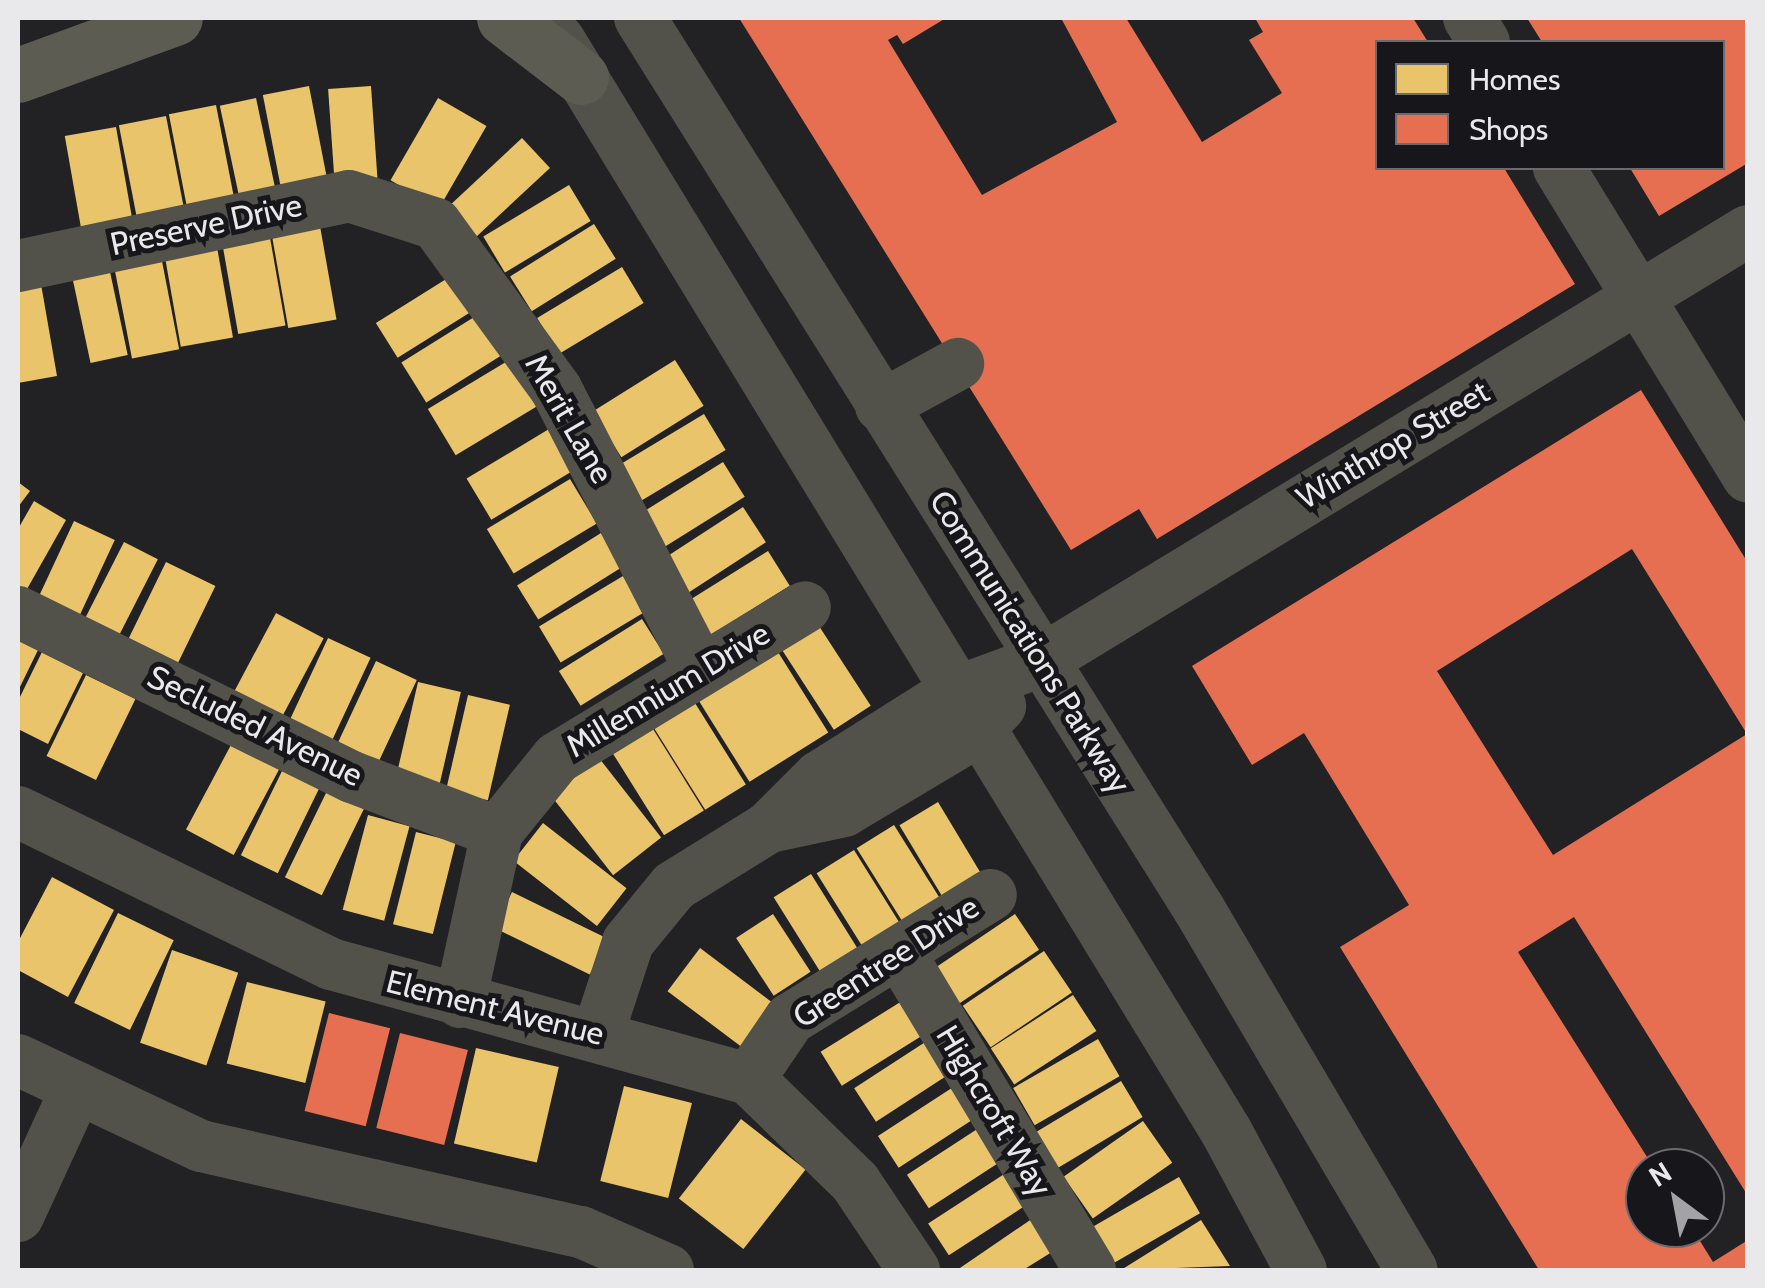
<!DOCTYPE html>
<html>
<head>
<meta charset="utf-8">
<style>
  body { margin:0 }
  #map { position:relative; width:1765px; height:1288px; overflow:hidden; background:#222123; font-family:Cabin,sans-serif }
  div>[style] { position:absolute }
  [style*='--x'] { left:calc(var(--x)*1px); top:calc(var(--y)*1px); width:calc(var(--w)*1px); rotate:calc(var(--a)*1deg) }
  .homes>* { inset:0; background:#e9c46a; transform-origin:0 0 }
  .shops>* { inset:0; background:#e76f51; transform-origin:0 0 }
  .minor>* { height:52px; margin:-26px; padding:0 26px; transform-origin:26px; border-radius:26px; background:#52524b }
  .major>* { height:55px; margin:-27.5px; padding:0 27.5px; transform-origin:27.5px; border-radius:27.5px; background:#5c5c53 }
  span { translate:-50% -50%; white-space:nowrap; text-align:center; line-height:1.15; -webkit-text-stroke:10px #17171b; paint-order:stroke }
  .street-label { font-size:32px; color:#e9e9eb }
  .frame { position:absolute; inset:0; border:20px solid #e9e9eb; pointer-events:none }
  .legend { position:absolute; left:1375px; top:40px; width:350px; height:130px; box-sizing:border-box; background:#17171b; border:2px solid #6b6b6e; margin:0; padding:12px 18px; list-style:none; font-size:30px; color:#e9e9eb }
  .legend li { display:flex; align-items:center; gap:20px; height:50px }
  .legend b { width:50px; border:2px solid #6b6b6e }
  .north { position:absolute; left:1625px; top:1148px; width:100px; height:100px; box-sizing:border-box; background:#17171b; border:2px solid #6b6b6e; border-radius:50%; rotate:328deg; font-size:28px; font-weight:700; line-height:40px; text-align:center; color:#e9e9eb }
  .north::after { content:''; display:block; margin:auto; width:35px; height:45px; background:#a3a3a5; clip-path:polygon(50% 0,100% 100%,50% 72%,0 100%) }
</style>
</head>
<body>
<div id="map">
  <div class="homes">
    <i style="left:309px;top:86px;width:95px;height:47px;rotate:79deg"></i>
    <i style="left:371px;top:86px;width:92px;height:43px;rotate:86deg"></i>
    <i style="left:256px;top:98px;width:92px;height:37px;rotate:78deg"></i>
    <i style="left:438px;top:98px;width:56px;height:95px;rotate:30deg"></i>
    <i style="left:216px;top:105px;width:95px;height:48px;rotate:79deg"></i>
    <i style="left:166px;top:116px;width:95px;height:48px;rotate:79deg"></i>
    <i style="left:116px;top:127px;width:93px;height:52px;rotate:80deg"></i>
    <i style="left:522px;top:138px;width:41px;height:100px;rotate:47deg"></i>
    <i style="left:569px;top:185px;width:42px;height:100px;rotate:59deg"></i>
    <i style="left:594px;top:224px;width:41px;height:99px;rotate:58deg"></i>
    <i style="left:320px;top:226px;width:95px;height:49px;rotate:80deg"></i>
    <i style="left:269px;top:232px;width:95px;height:48px;rotate:80deg"></i>
    <i style="left:217px;top:247px;width:92px;height:53px;rotate:80deg"></i>
    <i style="left:161px;top:256px;width:95px;height:48px;rotate:79deg"></i>
    <i style="left:109px;top:267px;width:90px;height:38px;rotate:78deg"></i>
    <i style="left:622px;top:267px;width:42px;height:99px;rotate:59deg"></i>
    <i style="left:459px;top:271px;width:41px;height:98px;rotate:58deg"></i>
    <i style="clip-path:polygon(41px 284px,57px 376px,18px 383px,18px 289px)"></i>
    <i style="left:487px;top:309px;width:47px;height:101px;rotate:58deg"></i>
    <i style="left:511px;top:359px;width:54px;height:97px;rotate:59deg"></i>
    <i style="left:675px;top:360px;width:54px;height:97px;rotate:58deg"></i>
    <i style="left:704px;top:414px;width:42px;height:99px;rotate:59deg"></i>
    <i style="left:554px;top:426px;width:48px;height:102px;rotate:59deg"></i>
    <i style="left:723px;top:462px;width:41px;height:99px;rotate:58deg"></i>
    <i style="left:570px;top:479px;width:52px;height:97px;rotate:59deg"></i>
    <i style="clip-path:polygon(18px 482px,30px 491px,18px 507px)"></i>
    <i style="clip-path:polygon(34px 501px,66px 520px,18px 605px,18px 529px)"></i>
    <i style="left:743px;top:507px;width:42px;height:99px;rotate:57deg"></i>
    <i style="left:74px;top:521px;width:45px;height:92px;rotate:25deg"></i>
    <i style="left:601px;top:533px;width:40px;height:99px;rotate:58deg"></i>
    <i style="left:124px;top:542px;width:38px;height:96px;rotate:27deg"></i>
    <i style="left:768px;top:551px;width:41px;height:99px;rotate:58deg"></i>
    <i style="left:166px;top:562px;width:55px;height:93px;rotate:26deg"></i>
    <i style="left:623px;top:576px;width:42px;height:98px;rotate:59deg"></i>
    <i style="left:276px;top:613px;width:54px;height:98px;rotate:28deg"></i>
    <i style="left:642px;top:619px;width:41px;height:98px;rotate:58deg"></i>
    <i style="left:819px;top:626px;width:95px;height:44px;rotate:57deg"></i>
    <i style="left:328px;top:638px;width:47px;height:94px;rotate:25deg"></i>
    <i style="clip-path:polygon(18px 640px,38px 650px,18px 691px)"></i>
    <i style="clip-path:polygon(42px 652px,83px 673px,48px 744px,18px 729px,18px 701px)"></i>
    <i style="left:778px;top:652px;width:95px;height:93px;rotate:58deg"></i>
    <i style="left:376px;top:661px;width:45px;height:94px;rotate:25deg"></i>
    <i style="left:86px;top:675px;width:55px;height:90px;rotate:26deg"></i>
    <i style="left:418px;top:682px;width:44px;height:98px;rotate:13deg"></i>
    <i style="left:468px;top:695px;width:43px;height:98px;rotate:13deg"></i>
    <i style="left:695px;top:703px;width:96px;height:48px;rotate:58deg"></i>
    <i style="left:653px;top:729px;width:96px;height:47px;rotate:58deg"></i>
    <i style="left:232px;top:743px;width:54px;height:98px;rotate:28deg"></i>
    <i style="left:599px;top:758px;width:101px;height:61px;rotate:52deg"></i>
    <i style="left:283px;top:769px;width:41px;height:96px;rotate:26deg"></i>
    <i style="left:327px;top:791px;width:41px;height:96px;rotate:26deg"></i>
    <i style="left:938px;top:802px;width:96px;height:45px;rotate:59deg"></i>
    <i style="left:368px;top:815px;width:43px;height:98px;rotate:15deg"></i>
    <i style="left:543px;top:823px;width:106px;height:48px;rotate:38deg"></i>
    <i style="left:894px;top:825px;width:98px;height:44px;rotate:58deg"></i>
    <i style="left:416px;top:832px;width:41px;height:95px;rotate:14deg"></i>
    <i style="left:854px;top:850px;width:97px;height:44px;rotate:58deg"></i>
    <i style="left:811px;top:874px;width:97px;height:44px;rotate:58deg"></i>
    <i style="clip-path:polygon(52px 877px,114px 910px,68px 997px,18px 970px,18px 942px)"></i>
    <i style="left:512px;top:892px;width:106px;height:40px;rotate:26deg"></i>
    <i style="left:118px;top:913px;width:62px;height:100px;rotate:26deg"></i>
    <i style="left:773px;top:914px;width:69px;height:44px;rotate:57deg"></i>
    <i style="left:1015px;top:914px;width:43px;height:98px;rotate:56deg"></i>
    <i style="left:700px;top:948px;width:95px;height:54px;rotate:37deg"></i>
    <i style="left:172px;top:950px;width:70px;height:98px;rotate:19deg"></i>
    <i style="left:1044px;top:951px;width:50px;height:98px;rotate:56deg"></i>
    <i style="left:247px;top:982px;width:81px;height:84px;rotate:14deg"></i>
    <i style="left:1073px;top:995px;width:43px;height:98px;rotate:57deg"></i>
    <i style="left:902px;top:1001px;width:40px;height:96px;rotate:58deg"></i>
    <i style="left:933px;top:1037px;width:40px;height:94px;rotate:57deg"></i>
    <i style="left:1098px;top:1039px;width:43px;height:98px;rotate:60deg"></i>
    <i style="left:476px;top:1048px;width:85px;height:98px;rotate:13deg"></i>
    <i style="left:1121px;top:1081px;width:42px;height:99px;rotate:59deg"></i>
    <i style="left:961px;top:1082px;width:38px;height:99px;rotate:57deg"></i>
    <i style="left:624px;top:1086px;width:70px;height:98px;rotate:14deg"></i>
    <i style="left:741px;top:1119px;width:82px;height:101px;rotate:38deg"></i>
    <i style="left:1143px;top:1121px;width:51px;height:97px;rotate:55deg"></i>
    <i style="left:985px;top:1124px;width:40px;height:93px;rotate:57deg"></i>
    <i style="left:1012px;top:1169px;width:38px;height:100px;rotate:57deg"></i>
    <i style="left:1179px;top:1177px;width:42px;height:99px;rotate:60deg"></i>
    <i style="clip-path:polygon(1039px 1214px,1060px 1247px,1023px 1270px,957px 1270px)"></i>
    <i style="clip-path:polygon(1201px 1220px,1230px 1266px,1121px 1270px)"></i>
  </div>
  <div class="shops">
    <i style="clip-path:polygon(739px 18px,946px 18px,903px 44px,897px 35px,888px 40px,982px 195px,1117px 122px,1061px 18px,1126px 18px,1202px 142px,1282px 93px,1249px 40px,1263px 32px,1255px 18px,1413px 18px,1428px 42px,1378px 42px,1378px 168px,1504px 168px,1575px 284px,1157px 539px,1139px 509px,1071px 550px)"></i>
    <i style="clip-path:polygon(1527px 18px,1748px 18px,1748px 163px,1659px 216px,1630px 168px,1722px 168px,1722px 42px,1542px 42px)"></i>
    <i style="clip-path:polygon(evenodd,1641px 390px,1748px 563px,1748px 1196px,1574px 917px,1518px 952px,1654px 1168px,1645px 1168px,1645px 1228px,1692px 1228px,1713px 1262px,1748px 1240px,1748px 1270px,1539px 1270px,1340px 947px,1409px 905px,1304px 733px,1252px 765px,1192px 666px,1641px 390px,1632px 549px,1747px 734px,1553px 855px,1437px 671px,1632px 549px)"></i>
    <i style="left:329px;top:1013px;width:63px;height:101px;rotate:14deg"></i>
    <i style="left:400px;top:1033px;width:70px;height:98px;rotate:14deg"></i>
  </div>
  <div class="minor">
    <i style="--x:640;--y:18;--w:1052;--a:57.9"></i>
    <i style="--x:1199;--y:909;--w:419;--a:59.5"></i>
    <i style="--x:1469;--y:18;--w:28;--a:58"></i>
    <i style="--x:559;--y:40;--w:1279;--a:58.56"></i>
    <i style="--x:1226;--y:1131;--w:158;--a:61.7"></i>
    <i style="--x:1559;--y:168;--w:362;--a:58.5"></i>
    <i style="--x:18;--y:266;--w:338;--a:-11.9"></i>
    <i style="--x:349;--y:196;--w:91;--a:17.8"></i>
    <i style="--x:436;--y:224;--w:204;--a:54"></i>
    <i style="--x:556;--y:389;--w:315;--a:62.8"></i>
    <i style="--x:881;--y:406;--w:88;--a:-28.6"></i>
    <i style="--x:18;--y:612;--w:373;--a:26.3"></i>
    <i style="--x:352;--y:777;--w:155;--a:20.8"></i>
    <i style="--x:18;--y:812;--w:348;--a:25.9"></i>
    <i style="--x:331;--y:964;--w:434;--a:15.4"></i>
    <i style="--x:749;--y:1079;--w:148;--a:44.2"></i>
    <i style="--x:855;--y:1182;--w:106;--a:56.2"></i>
    <i style="--x:769;--y:827;--w:77;--a:-12"></i>
    <i style="--x:844;--y:811;--w:152;--a:-30.8"></i>
    <i style="--x:975;--y:733;--w:37;--a:-47"></i>
    <i style="--x:899;--y:952;--w:371;--a:59"></i>
    <i style="--x:460;--y:1002;--w:174;--a:-77.7"></i>
    <i style="--x:497;--y:832;--w:95;--a:-51"></i>
    <i style="--x:557;--y:758;--w:290;--a:-31.3"></i>
    <i style="--x:598;--y:1034;--w:97;--a:-71.9"></i>
    <i style="--x:628;--y:942;--w:72;--a:-50.6"></i>
    <i style="--x:674;--y:886;--w:112;--a:-31.8"></i>
    <i style="--x:769;--y:827;--w:71;--a:-45"></i>
    <i style="--x:819;--y:777;--w:156;--a:-32.2"></i>
    <i style="--x:951;--y:694;--w:96;--a:-20.1"></i>
    <i style="--x:1041;--y:661;--w:827;--a:-31.31"></i>
    <i style="--x:18;--y:1060;--w:202;--a:25.2"></i>
    <i style="--x:201;--y:1146;--w:390;--a:12.8"></i>
    <i style="--x:581;--y:1232;--w:95;--a:23.6"></i>
    <i style="--x:749;--y:1079;--w:73;--a:-55.7"></i>
    <i style="--x:790;--y:1019;--w:236;--a:-31.7"></i>
    <i style="--x:18;--y:1216;--w:141;--a:-65.3"></i>
  </div>
  <div class="major">
    <i style="--x:504;--y:18;--w:97;--a:37.5"></i>
    <i style="--x:18;--y:75;--w:167;--a:-20"></i>
  </div>
  <div class="street-label">
    <span style="left:206px;top:225px;rotate:-12deg">Preserve Drive</span>
    <span style="left:569px;top:419px;rotate:60deg">Merit Lane</span>
    <span style="left:1393px;top:445px;rotate:-31deg">Winthrop Street</span>
    <span style="left:1030px;top:642px;rotate:58deg">Communications Parkway</span>
    <span style="left:668px;top:690px;rotate:-31deg">Millennium Drive</span>
    <span style="left:255px;top:726px;rotate:26deg">Secluded Avenue</span>
    <span style="left:886px;top:962px;rotate:-33deg">Greentree Drive</span>
    <span style="left:495px;top:1008px;rotate:14deg">Element Avenue</span>
    <span style="left:994px;top:1111px;rotate:59deg">Highcroft Way</span>
  </div>
  <div class="frame"></div>
  <ul class="legend">
  <li><b style="height:28px;background:#e9c46a"></b>Homes</li>
  <li><b style="height:28px;background:#e76f51"></b>Shops</li>
  </ul>
  <div class="north">N</div>
</div>
</body>
</html>
